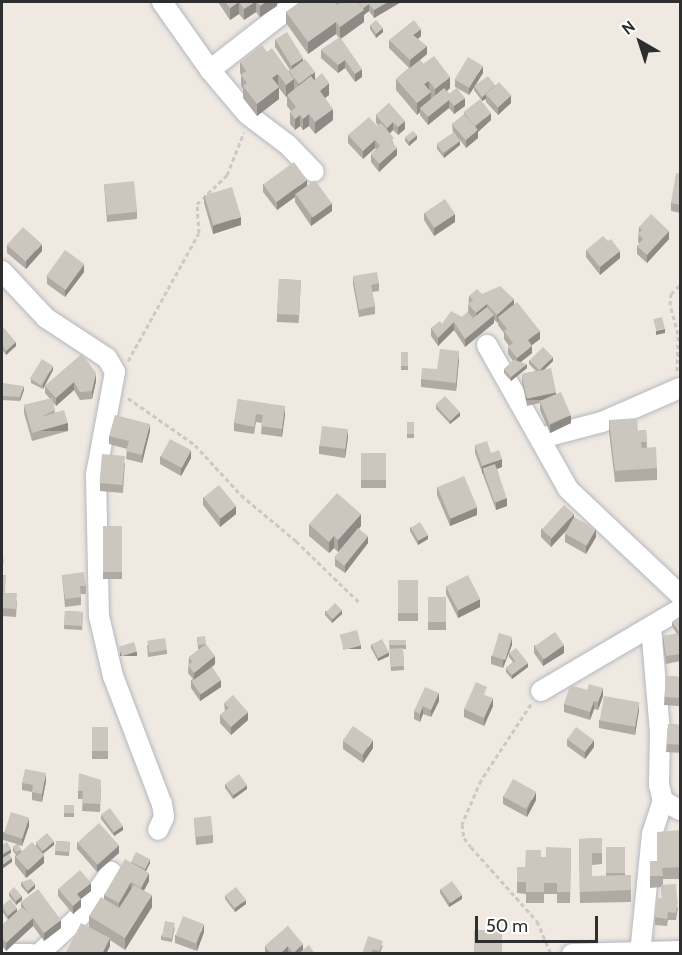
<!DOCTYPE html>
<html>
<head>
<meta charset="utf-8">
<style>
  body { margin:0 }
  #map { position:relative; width:682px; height:955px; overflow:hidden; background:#efe9e1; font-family:Cabin,sans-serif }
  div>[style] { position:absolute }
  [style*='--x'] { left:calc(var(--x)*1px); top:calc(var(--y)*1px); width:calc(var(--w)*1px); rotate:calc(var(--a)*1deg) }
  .path>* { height:3px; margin-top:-1.5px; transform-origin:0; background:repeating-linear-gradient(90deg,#c9c9c9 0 4.5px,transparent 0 7.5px) }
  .roads { filter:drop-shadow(0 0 2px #b4b7c1) drop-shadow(0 0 2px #b4b7c1) }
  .minor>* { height:20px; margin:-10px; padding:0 10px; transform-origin:10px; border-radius:10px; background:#fff }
  .wall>* { inset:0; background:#afaba4; transform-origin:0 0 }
  .shaded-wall>* { inset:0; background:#8e8b86; transform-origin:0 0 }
  .building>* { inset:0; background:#cbc7bf; transform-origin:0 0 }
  span { translate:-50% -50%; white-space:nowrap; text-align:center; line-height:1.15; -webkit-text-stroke:4.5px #fff; paint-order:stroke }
  .frame { position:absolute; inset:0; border:3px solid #2e2e2e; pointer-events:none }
  .north { position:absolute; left:610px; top:12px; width:60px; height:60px; -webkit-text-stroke:4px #fff; paint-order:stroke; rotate:321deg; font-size:16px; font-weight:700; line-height:24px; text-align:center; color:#2e2e2e }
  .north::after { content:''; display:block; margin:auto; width:21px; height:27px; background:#2e2e2e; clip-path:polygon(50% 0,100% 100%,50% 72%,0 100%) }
  .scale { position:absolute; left:475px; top:916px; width:123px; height:27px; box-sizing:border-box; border:3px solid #2e2e2e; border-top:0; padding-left:8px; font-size:18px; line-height:21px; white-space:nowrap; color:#2e2e2e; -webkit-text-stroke:4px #fff; paint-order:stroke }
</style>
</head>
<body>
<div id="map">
  <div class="path">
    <i style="--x:128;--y:361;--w:146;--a:-61"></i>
    <i style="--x:199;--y:233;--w:29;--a:-94"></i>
    <i style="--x:197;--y:204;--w:42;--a:-44"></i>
    <i style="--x:227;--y:175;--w:46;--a:-68.4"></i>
    <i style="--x:677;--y:371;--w:37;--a:-88"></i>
    <i style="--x:678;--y:334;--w:30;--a:-105"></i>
    <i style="--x:670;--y:305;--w:11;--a:-85"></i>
    <i style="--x:671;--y:294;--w:13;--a:-45"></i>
    <i style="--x:128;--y:398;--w:82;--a:35"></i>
    <i style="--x:195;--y:445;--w:68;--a:47.4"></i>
    <i style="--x:241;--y:495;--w:72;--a:39.9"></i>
    <i style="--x:296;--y:541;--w:88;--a:44.1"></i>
    <i style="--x:531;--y:704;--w:91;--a:123.3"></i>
    <i style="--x:481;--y:780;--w:48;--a:113.4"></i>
    <i style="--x:462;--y:824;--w:14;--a:82"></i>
    <i style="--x:464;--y:838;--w:11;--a:52"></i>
    <i style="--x:471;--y:847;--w:99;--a:48.3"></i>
    <i style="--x:537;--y:921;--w:36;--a:67"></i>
  </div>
  <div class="roads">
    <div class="minor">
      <i style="--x:162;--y:2;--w:83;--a:54.8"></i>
      <i style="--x:210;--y:70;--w:57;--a:49.9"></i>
      <i style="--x:247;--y:114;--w:51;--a:37.1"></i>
      <i style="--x:288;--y:145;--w:37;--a:46"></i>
      <i style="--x:210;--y:70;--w:110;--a:-38"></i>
      <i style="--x:2;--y:271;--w:64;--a:46.9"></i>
      <i style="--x:46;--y:318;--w:73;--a:33.3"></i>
      <i style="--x:107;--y:358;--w:16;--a:60"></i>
      <i style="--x:115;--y:372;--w:105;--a:100.5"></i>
      <i style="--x:96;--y:475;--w:141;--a:88.8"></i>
      <i style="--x:99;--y:616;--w:62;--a:76.9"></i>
      <i style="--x:113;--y:676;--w:137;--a:69.1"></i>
      <i style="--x:162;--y:804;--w:13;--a:81"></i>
      <i style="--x:164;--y:817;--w:14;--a:115"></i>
      <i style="--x:487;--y:345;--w:165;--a:60.6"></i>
      <i style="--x:568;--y:489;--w:154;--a:43.4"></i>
      <i style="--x:541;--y:438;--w:63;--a:-14.7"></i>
      <i style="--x:602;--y:422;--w:85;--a:-23.6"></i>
      <i style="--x:651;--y:627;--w:104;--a:85.1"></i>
      <i style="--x:660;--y:731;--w:54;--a:91.1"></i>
      <i style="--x:659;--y:785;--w:16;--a:76"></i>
      <i style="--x:663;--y:801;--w:19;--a:28"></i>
      <i style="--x:541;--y:691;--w:161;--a:-30.5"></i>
      <i style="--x:2;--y:954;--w:29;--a:0"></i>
      <i style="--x:39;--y:954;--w:56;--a:-42.8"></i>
      <i style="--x:80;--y:916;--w:54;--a:-54.8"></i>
      <i style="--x:572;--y:954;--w:108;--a:-1.6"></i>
      <i style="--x:640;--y:954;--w:121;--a:-84.3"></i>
      <i style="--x:652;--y:834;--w:35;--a:-72"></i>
    </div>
  </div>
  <div class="wall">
    <i style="clip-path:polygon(218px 2px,277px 2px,277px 6px,260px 17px,256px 12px,244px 20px,239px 14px,230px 20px)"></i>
    <i style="clip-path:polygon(300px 2px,401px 2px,374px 18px,369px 11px,364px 15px,364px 22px,341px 39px,362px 77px,355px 82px,345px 68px,338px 73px,321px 58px,321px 50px,339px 38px,336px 34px,308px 54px,286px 23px,286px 12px)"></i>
    <i style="clip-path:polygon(370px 25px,383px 32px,376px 38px,370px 29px)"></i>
    <i style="clip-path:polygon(421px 36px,418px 39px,427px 54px,420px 60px,423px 64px,450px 88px,447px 91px,449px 94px,457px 88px,455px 87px,455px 79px,483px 73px,475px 86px,495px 85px,511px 103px,498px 115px,486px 102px,486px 99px,482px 101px,474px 90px,474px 87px,469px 95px,457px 88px,465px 106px,454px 114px,449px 108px,428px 125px,420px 115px,420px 112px,417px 115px,396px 90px,396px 79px,409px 68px,389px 48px,389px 40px)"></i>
    <i style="clip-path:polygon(275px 39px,303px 60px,315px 78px,329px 95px,325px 98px,333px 120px,315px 134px,309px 126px,303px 130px,300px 126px,295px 130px,290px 124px,290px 112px,291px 111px,287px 106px,287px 96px,286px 97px,279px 88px,279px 99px,257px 116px,243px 98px,243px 89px,241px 86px,241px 75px,240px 73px,240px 62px,267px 52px,289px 71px,290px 70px,275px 47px)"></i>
    <i style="clip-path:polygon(389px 103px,405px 129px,398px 135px,393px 130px,390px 133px,397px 155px,379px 172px,371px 162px,371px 154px,376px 149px,375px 148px,363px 159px,348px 143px,348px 135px,377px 126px,378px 125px,376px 123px,376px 115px)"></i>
    <i style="clip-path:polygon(464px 112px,491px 120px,478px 132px,478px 138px,466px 148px,459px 139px,460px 145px,444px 158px,437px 149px,437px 145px,453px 133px,452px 124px,464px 115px)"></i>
    <i style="clip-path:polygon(405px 137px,417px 139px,409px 146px,405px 141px)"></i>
    <i style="clip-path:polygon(681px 174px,681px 213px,671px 211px,671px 203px)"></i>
    <i style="clip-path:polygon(104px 184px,137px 212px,137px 219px,107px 222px)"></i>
    <i style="clip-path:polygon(263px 184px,307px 186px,332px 211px,311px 226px,295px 202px,295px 197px,277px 210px,263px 192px)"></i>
    <i style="clip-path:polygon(204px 195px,241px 225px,213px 234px,204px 203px)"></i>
    <i style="clip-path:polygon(424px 213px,455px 222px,434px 236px,424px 220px)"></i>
    <i style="clip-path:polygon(639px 227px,669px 239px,647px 263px,637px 254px,637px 246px,640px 244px,638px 242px)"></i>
    <i style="clip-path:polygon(7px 245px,42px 251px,26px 269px,7px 253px)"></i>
    <i style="clip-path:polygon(586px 250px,620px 258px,600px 275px,586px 257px)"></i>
    <i style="clip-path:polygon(84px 272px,65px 297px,47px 284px,47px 276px)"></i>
    <i style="clip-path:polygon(353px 276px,379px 283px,379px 291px,372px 292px,375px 306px,375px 314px,359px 317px,353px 284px)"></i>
    <i style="left:279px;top:279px;width:22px;height:43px;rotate:3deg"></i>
    <i style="clip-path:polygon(482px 294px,514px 304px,540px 339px,532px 345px,532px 353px,521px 362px,527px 368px,511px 381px,504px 373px,504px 369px,513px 361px,508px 354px,508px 347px,509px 346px,504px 339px,504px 333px,498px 325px,498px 323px,494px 320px,494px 323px,465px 347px,454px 330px,438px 346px,431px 336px,431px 328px,462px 317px,468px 312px,469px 296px)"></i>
    <i style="clip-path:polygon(2px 326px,16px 346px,6px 355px,2px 349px)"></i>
    <i style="left:401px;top:352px;width:7px;height:18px"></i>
    <i style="clip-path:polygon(82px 354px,96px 381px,92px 399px,80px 400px,74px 390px,56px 406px,53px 402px,55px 413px,68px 431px,32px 441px,24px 413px,24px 405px,50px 399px,45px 393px,45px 386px)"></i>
    <i style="clip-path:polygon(459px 359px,456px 391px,421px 387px,421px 379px,437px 369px)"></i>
    <i style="clip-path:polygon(529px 360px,553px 361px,544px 369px,556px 394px,571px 423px,550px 433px,540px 410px,540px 403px,527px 406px,522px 382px,522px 374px,536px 371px,529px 364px)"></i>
    <i style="clip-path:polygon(53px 370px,43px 389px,31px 383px,31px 379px)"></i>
    <i style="clip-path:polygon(2px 383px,24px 390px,20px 401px,2px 400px)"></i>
    <i style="clip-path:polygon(238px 399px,285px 414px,282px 437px,261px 434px,262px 423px,256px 422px,254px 434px,234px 431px,234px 423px)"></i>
    <i style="clip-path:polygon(436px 405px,460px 416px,450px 424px,436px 409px)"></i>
    <i style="clip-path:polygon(609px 420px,638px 431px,646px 430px,647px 448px,657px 468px,657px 480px,615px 482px,609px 432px)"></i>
    <i style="left:407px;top:422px;width:7px;height:16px"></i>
    <i style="clip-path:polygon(150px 431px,142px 463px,126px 459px,127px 449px,109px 444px,109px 436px)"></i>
    <i style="clip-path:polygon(348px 437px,345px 458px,319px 454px,319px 446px)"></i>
    <i style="clip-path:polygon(475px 445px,491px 453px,502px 467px,497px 469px,507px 506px,496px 510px,475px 453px)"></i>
    <i style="left:361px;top:453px;width:25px;height:35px"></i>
    <i style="clip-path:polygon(160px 456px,191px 458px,181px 476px,160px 464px)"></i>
    <i style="clip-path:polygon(125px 463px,123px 493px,100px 491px,100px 483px)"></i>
    <i style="clip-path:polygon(437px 487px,477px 515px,450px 526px,437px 495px)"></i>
    <i style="clip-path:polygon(203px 497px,236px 514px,220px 527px,203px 505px)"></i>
    <i style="clip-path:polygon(574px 517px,596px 537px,586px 554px,565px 542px,565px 534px,567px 530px,551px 547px,541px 537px,541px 529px)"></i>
    <i style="clip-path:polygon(309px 524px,361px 526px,359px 529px,368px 543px,345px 573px,335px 566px,335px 558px,348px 540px,338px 552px,334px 548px,329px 553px,309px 536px)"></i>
    <i style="left:103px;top:526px;width:19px;height:53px"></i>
    <i style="clip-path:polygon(410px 527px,428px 539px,418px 545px,410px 531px)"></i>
    <i style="clip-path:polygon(2px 575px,5px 593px,17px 601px,16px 617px,2px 616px)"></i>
    <i style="clip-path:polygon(62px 575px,86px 586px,86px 594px,81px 594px,81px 605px,65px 607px)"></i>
    <i style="left:398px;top:580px;width:20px;height:41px"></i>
    <i style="clip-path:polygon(446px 586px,480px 607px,458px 618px,446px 594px)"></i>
    <i style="left:428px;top:597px;width:18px;height:33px"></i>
    <i style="left:65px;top:611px;width:18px;height:18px;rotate:3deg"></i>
    <i style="clip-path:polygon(325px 611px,342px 614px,332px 623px,325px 615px)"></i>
    <i style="clip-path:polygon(681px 616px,681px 635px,679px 636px,681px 646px,681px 661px,666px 664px,663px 644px,663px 636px,677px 634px,672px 626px,672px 622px)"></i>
    <i style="clip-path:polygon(197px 637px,206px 644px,215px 664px,212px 667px,221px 687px,200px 701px,191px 688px,191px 680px,193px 679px,188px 673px,189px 657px,200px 649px,198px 649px)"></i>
    <i style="clip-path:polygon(389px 640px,406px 640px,406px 649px,403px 649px,404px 670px,391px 671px)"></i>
    <i style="clip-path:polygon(371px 644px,389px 656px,378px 661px,371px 648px)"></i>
    <i style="clip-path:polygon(147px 645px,167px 650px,167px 654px,148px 657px)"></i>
    <i style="clip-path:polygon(512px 645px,503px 668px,491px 664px,491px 656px)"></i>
    <i style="clip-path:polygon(534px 645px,564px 653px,543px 666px,534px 653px)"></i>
    <i style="clip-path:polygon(509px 653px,528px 667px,512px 679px,506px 672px,506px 668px,513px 662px,509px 657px)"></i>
    <i style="left:666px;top:676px;width:15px;height:29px;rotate:4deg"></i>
    <i style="clip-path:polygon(439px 693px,439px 701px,431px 717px,423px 714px,420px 722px,414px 719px,414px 711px)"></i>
    <i style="clip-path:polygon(487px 695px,486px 696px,493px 706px,484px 726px,464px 717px,464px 709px)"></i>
    <i style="clip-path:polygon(603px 696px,598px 710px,594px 709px,590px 720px,564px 712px,564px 704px)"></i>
    <i style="clip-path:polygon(224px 703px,248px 720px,231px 735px,220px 723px,220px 715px,225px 711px)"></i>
    <i style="clip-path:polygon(639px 710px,635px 735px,599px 728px,599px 720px)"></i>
    <i style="left:668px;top:724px;width:13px;height:28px;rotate:4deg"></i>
    <i style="left:92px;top:727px;width:16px;height:32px"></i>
    <i style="clip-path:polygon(567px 739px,594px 747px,585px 759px,567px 746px)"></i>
    <i style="clip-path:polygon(343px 741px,373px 748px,363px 763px,343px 749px)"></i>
    <i style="clip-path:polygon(46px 781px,42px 802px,32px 800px,32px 792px,22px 790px,22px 783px)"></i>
    <i style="clip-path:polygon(225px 784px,247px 789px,233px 799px,225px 788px)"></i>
    <i style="clip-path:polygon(101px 788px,100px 812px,82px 811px,83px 799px,78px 799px,78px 791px)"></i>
    <i style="clip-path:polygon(503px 796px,536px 800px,527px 817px,503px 804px)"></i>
    <i style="left:64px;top:805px;width:10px;height:12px"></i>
    <i style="clip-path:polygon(101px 815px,123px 830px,114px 836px,101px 819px)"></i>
    <i style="clip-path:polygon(194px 818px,213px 835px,213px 843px,196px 845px)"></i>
    <i style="clip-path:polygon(29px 826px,22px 846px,18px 845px,21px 851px,36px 846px,36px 843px,54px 845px,43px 854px,44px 863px,26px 878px,15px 864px,15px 856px,16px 855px,13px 851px,13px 847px,17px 844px,3px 840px,3px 832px)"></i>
    <i style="clip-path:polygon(681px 830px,681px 879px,663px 879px,663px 885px,678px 908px,676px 920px,668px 920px,667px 926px,655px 925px,655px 917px,662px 898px,661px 887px,650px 888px,650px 873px,657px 861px)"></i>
    <i style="clip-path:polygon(602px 838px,602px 864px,592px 865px,592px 876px,606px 876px,606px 847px,625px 847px,625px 875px,631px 875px,631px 902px,580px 903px,579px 839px)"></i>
    <i style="left:56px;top:841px;width:14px;height:14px;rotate:4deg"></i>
    <i style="clip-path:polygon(77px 842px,119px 853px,97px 872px,77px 849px)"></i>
    <i style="clip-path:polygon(571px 848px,570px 903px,557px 903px,557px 894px,544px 894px,544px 903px,526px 903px,526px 894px,517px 893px,517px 867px,525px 867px,541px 857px,546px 857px)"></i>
    <i style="clip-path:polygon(131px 862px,150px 863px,146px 871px,149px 881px,144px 891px,152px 907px,125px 950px,110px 940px,110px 946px,106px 954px,65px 954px,89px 927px,89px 916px,104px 899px,104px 895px)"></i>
    <i style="clip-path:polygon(21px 882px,35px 888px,28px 894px,21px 886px)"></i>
    <i style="clip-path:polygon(58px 889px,91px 891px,81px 899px,81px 907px,73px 914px,58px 896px)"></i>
    <i style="clip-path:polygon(440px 889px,462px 899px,449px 907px,440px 893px)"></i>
    <i style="clip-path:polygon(9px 892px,22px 900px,16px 905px,9px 896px)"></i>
    <i style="clip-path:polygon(225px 895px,246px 904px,235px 912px,225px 899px)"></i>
    <i style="clip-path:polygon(21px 902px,61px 928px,44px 941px,33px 926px,6px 951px,2px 946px,2px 925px,8px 920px,2px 911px,2px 906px,17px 912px,21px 908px)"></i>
    <i style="clip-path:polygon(288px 926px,303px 950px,315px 954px,265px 954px,265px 946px)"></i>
    <i style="clip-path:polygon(175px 927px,172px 942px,161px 940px,161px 936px)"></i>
    <i style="clip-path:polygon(204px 932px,197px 951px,175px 943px,175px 935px)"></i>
    <i style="clip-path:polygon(383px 945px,380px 954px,362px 954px)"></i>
  </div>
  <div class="shaded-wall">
    <i style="clip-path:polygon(239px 2px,239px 14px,230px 20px,230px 8px)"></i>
    <i style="clip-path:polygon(255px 2px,256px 2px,256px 12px,244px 20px,244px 9px)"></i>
    <i style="clip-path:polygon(266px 2px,277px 2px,277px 6px,260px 17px,260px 6px)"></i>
    <i style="clip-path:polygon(388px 2px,401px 2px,374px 18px,374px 10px)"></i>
    <i style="clip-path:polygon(369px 4px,369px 11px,364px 15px,364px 22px,340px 39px,340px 27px)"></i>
    <i style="clip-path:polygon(336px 22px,336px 34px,308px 54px,308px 42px)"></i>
    <i style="clip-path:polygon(383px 28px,383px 32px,376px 38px,376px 34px)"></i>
    <i style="clip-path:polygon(421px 29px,421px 36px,413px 43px,413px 35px)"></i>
    <i style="clip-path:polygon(427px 46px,427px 54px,410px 68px,410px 60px)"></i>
    <i style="clip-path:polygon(303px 58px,303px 66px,292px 73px,292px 65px)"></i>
    <i style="clip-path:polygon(345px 60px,345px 68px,338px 73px,338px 65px)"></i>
    <i style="clip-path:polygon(483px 66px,483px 73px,469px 95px,469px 87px)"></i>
    <i style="clip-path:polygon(362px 69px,362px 77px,355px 82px,355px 74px)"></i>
    <i style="clip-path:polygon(315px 72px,315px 80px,298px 93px,298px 85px)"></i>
    <i style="clip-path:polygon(278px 74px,278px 85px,272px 78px)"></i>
    <i style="clip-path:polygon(450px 77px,450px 88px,435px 100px,435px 89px)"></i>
    <i style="clip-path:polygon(294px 79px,294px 90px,286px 97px,286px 85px)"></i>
    <i style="clip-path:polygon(429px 81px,429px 92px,424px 84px)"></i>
    <i style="clip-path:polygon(329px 83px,329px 95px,320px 102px,320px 91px)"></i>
    <i style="clip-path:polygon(279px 87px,279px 99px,257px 116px,257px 104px)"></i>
    <i style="clip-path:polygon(431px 92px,431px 103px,420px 108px,420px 112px,417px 115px,417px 103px)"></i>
    <i style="clip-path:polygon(486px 95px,486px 99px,482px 101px,482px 97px)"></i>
    <i style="clip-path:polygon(511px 95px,511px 103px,498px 115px,498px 107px)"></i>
    <i style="clip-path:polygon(465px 98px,465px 106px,454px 114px,454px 106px)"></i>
    <i style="clip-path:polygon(449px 100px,449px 108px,428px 125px,428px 117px)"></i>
    <i style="clip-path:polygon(333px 109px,333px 120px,315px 134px,315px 122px)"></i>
    <i style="clip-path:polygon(491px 113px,491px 120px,478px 132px,478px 138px,466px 148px,466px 140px,476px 132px,476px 126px)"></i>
    <i style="clip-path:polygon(309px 114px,309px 126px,303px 130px,303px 119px)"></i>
    <i style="clip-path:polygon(300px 115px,300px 126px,295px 130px,295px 119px)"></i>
    <i style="clip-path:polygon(405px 121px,405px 129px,398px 135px,398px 127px)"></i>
    <i style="clip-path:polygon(393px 122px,393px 130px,387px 136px,387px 128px)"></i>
    <i style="clip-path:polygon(417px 135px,417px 139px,409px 146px,409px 142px)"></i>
    <i style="clip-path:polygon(375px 140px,375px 148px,363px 159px,363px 151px)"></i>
    <i style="clip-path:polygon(460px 141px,460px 145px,444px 158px,444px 154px)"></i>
    <i style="clip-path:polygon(397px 148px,397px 155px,379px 172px,379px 164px)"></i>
    <i style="clip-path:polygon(307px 180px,307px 188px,295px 194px,295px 197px,277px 210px,277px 202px)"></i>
    <i style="clip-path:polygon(332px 203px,332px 211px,311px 226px,311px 218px)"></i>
    <i style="clip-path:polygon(455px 214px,455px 222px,434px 236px,434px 228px)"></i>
    <i style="clip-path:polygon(241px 217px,241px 225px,213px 234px,213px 226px)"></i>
    <i style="clip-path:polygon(669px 231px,669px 239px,647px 263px,647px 255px)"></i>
    <i style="clip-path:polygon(42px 244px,42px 251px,26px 269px,26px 261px)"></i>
    <i style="clip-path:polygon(620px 251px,620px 258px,600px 275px,600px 267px)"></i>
    <i style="clip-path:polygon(84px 264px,84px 272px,65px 297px,65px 289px)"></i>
    <i style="clip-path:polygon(514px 299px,514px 307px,498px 317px,497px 323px,497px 315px)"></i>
    <i style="clip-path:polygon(487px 304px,487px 311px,476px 321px,476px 313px)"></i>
    <i style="clip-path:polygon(494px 315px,494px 323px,465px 347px,465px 339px)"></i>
    <i style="clip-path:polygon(454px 322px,454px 330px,438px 346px,438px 338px)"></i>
    <i style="clip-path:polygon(665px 329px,665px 333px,656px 335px,656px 331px)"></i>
    <i style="clip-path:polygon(540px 331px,540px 339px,528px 348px,528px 340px)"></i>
    <i style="clip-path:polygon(16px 342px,16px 346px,6px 355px,6px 351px)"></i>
    <i style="clip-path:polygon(532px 346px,532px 353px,517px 365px,517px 358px)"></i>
    <i style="clip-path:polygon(459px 351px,459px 359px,456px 391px,456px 383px)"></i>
    <i style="clip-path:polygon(553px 357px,553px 361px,539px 375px,539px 371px)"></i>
    <i style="clip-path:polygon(527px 364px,527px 368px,511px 381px,511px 377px)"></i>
    <i style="clip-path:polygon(53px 366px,53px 370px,43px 389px,43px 385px)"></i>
    <i style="clip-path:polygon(96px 373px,96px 381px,92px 399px,92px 391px)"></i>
    <i style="clip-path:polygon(74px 382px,74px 390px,56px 406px,56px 398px)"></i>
    <i style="clip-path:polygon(24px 386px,24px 390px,20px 401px,20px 397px)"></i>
    <i style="left:556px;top:392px;width:8px;height:30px;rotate:90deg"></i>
    <i style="clip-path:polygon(285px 406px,285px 414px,282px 437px,282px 429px)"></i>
    <i style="clip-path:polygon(460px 412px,460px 416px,450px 424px,450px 420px)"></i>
    <i style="clip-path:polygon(571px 415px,571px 423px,550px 433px,550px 425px)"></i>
    <i style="left:68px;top:423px;width:8px;height:37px;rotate:90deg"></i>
    <i style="clip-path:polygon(150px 424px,150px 431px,142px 463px,142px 455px)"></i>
    <i style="clip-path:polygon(348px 429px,348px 437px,345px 458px,345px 450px)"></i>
    <i style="clip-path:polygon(191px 450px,191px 458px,181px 476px,181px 468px)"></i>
    <i style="clip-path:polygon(502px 459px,502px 467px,485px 473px,483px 468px,483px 473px,482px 474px,482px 466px)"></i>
    <i style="clip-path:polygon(507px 498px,507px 506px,496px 510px,496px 503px)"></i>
    <i style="clip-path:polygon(236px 506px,236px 514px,220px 527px,220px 519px)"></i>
    <i style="clip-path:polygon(477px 507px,477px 515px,450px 526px,450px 518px)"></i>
    <i style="clip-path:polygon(361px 514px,361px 526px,338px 552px,338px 540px)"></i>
    <i style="clip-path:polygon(574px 514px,574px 522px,551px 547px,551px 539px)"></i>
    <i style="clip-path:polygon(596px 529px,596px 537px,586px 554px,586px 546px)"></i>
    <i style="clip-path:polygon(428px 535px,428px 539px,418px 545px,418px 541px)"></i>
    <i style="clip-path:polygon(334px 536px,334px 548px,329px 553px,329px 542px)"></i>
    <i style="clip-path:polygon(368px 536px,368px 543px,345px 573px,345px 565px)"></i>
    <i style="clip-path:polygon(480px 599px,480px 607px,458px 618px,458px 610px)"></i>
    <i style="clip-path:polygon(342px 610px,342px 614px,332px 623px,332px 619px)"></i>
    <i style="clip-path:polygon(512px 637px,512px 645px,503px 668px,503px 661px)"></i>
    <i style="left:361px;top:645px;width:4px;height:18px;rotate:90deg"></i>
    <i style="clip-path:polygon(564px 645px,564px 653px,543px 666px,543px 658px)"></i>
    <i style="left:137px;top:652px;width:4px;height:17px;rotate:90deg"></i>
    <i style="clip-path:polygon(389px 652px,389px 656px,378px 661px,378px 658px)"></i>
    <i style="clip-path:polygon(215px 656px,215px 664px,194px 681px,194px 673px)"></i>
    <i style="clip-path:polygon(528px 663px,528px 667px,512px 679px,512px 675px)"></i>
    <i style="clip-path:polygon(221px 680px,221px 687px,200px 701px,200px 693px)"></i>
    <i style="clip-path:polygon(603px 688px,603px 696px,598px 710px,598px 702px)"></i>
    <i style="clip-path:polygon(439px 693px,439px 701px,431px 717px,431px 710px)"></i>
    <i style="clip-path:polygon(493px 698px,493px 706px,484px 726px,484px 718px)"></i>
    <i style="clip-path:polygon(594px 701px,594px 709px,590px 720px,590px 712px)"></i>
    <i style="clip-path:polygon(639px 702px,639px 710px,635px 735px,635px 727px)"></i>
    <i style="clip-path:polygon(423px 706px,423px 714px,420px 722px,420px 714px)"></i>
    <i style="clip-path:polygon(248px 712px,248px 720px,231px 735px,231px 727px)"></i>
    <i style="clip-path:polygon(373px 740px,373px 748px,363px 763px,363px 755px)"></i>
    <i style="clip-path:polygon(594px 740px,594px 747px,585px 759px,585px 752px)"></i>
    <i style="clip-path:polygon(46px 773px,46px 781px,42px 802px,42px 794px)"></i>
    <i style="clip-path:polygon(247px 785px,247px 789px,233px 799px,233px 795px)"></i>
    <i style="clip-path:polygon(536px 792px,536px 800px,527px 817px,527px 810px)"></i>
    <i style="clip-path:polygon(29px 818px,29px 826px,22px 846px,22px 838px)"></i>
    <i style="clip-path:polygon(123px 826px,123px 830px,114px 836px,114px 832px)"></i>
    <i style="clip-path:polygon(54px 841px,54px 845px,42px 854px,42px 850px)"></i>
    <i style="clip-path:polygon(119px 845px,119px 853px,97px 872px,97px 865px)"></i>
    <i style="clip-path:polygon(11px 849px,11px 853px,3px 858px,3px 854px)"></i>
    <i style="clip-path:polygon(44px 855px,44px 863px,26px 878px,26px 870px)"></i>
    <i style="clip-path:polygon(12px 858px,12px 862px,2px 869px,2px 865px)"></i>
    <i style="clip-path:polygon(150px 859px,150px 863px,145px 873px,145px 869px)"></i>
    <i style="clip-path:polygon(149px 873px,149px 881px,141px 895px,141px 888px)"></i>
    <i style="clip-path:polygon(131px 882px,131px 890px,119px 911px,119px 903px)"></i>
    <i style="clip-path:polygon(91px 883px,91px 891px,77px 902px,77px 894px)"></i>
    <i style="clip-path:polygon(35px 884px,35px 888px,28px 894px,28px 891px)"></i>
    <i style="clip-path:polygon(152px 895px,152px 907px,125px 950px,125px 938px)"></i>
    <i style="clip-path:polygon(462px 895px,462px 899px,449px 907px,449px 903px)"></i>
    <i style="clip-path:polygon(22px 896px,22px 900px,16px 905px,16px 901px)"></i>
    <i style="clip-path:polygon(81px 899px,81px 907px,73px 914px,73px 906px)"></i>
    <i style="clip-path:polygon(246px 900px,246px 904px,235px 912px,235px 908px)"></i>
    <i style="clip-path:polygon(17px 908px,17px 912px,8px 920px,8px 916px)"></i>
    <i style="clip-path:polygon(33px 918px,33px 926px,6px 951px,6px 943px)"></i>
    <i style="clip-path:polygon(61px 920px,61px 928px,44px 941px,44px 933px)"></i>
    <i style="clip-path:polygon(204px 924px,204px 932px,197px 951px,197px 943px)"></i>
    <i style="clip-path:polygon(110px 938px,110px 946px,106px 954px,102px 954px)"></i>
    <i style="clip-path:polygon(303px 944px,303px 952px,302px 954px,293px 954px)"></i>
    <i style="clip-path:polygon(288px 946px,288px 954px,280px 954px)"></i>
  </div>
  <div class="building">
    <i style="clip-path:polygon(225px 2px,255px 2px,244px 9px,239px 2px,230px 8px)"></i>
    <i style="clip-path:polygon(257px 2px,266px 2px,260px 6px)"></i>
    <i style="clip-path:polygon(300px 2px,334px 2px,337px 5px,342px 2px,358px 2px,364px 10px,340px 27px,336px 22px,308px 42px,286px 12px)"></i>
    <i style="clip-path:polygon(359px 2px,388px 2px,374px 10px,369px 4px,363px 8px)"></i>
    <i style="clip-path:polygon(376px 20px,383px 28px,376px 34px,370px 25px)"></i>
    <i style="clip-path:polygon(414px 20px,421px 29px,413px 35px,427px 46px,410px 60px,389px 40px)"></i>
    <i style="left:287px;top:32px;width:31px;height:14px;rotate:58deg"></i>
    <i style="clip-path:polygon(340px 37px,362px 69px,355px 74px,345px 60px,338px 65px,321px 50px)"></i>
    <i style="clip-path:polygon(262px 45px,267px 52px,272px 48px,294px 79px,286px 85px,278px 74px,272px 78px,279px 87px,257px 104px,243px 86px,247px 83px,241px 75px,246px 71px,240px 62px)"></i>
    <i style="clip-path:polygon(434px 56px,450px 77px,435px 89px,429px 81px,424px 84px,431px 92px,417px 103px,396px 79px,420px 60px,423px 64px)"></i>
    <i style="left:468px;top:57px;width:17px;height:26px;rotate:31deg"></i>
    <i style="left:305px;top:59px;width:16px;height:20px;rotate:52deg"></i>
    <i style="clip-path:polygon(322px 73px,329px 83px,320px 91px,333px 109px,315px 122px,309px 114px,303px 119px,300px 115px,295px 119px,290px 112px,296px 107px,287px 95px,311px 76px,314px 80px)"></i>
    <i style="clip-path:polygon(488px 76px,495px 85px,482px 97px,474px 86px)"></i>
    <i style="left:499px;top:82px;width:18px;height:18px;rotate:47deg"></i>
    <i style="clip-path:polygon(444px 88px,449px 94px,457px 88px,465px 98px,454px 106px,449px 100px,428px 117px,420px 108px)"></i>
    <i style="left:480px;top:99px;width:18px;height:21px;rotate:52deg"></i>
    <i style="clip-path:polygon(389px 103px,405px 121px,398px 127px,393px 122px,387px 128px,376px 115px)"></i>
    <i style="left:464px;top:114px;width:21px;height:16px;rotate:49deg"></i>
    <i style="clip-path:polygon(369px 117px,377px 126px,381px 123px,394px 138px,391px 141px,397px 148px,379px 164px,371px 154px,380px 146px,375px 140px,363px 151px,348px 135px)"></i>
    <i style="clip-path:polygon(413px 131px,417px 135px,409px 142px,405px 137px)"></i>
    <i style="left:454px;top:132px;width:11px;height:21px;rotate:56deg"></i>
    <i style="left:294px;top:162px;width:22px;height:38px;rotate:54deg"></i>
    <i style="clip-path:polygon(676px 173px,681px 174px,681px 205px,671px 203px)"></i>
    <i style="left:315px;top:180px;width:29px;height:24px;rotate:54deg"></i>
    <i style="left:134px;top:181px;width:31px;height:30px;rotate:84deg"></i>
    <i style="left:232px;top:187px;width:31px;height:29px;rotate:73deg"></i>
    <i style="left:445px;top:199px;width:18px;height:25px;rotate:56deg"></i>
    <i style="clip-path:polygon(651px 214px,669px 231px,647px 255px,637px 246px,643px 239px,638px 234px,642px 230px,639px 227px)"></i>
    <i style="left:23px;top:227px;width:25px;height:24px;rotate:42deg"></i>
    <i style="clip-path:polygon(603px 236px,608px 241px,611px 239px,620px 251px,600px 267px,586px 250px)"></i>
    <i style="left:65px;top:250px;width:24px;height:32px;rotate:36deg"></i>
    <i style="clip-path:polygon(377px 272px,379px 283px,371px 285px,375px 306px,359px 310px,353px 276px)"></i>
    <i style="left:279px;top:279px;width:22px;height:35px;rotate:3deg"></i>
    <i style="clip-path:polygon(500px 286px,514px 299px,497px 315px,487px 304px,476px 313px,468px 304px,473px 300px,469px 296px,477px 289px,482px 294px)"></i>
    <i style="clip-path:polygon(517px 302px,540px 331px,528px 340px,532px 346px,517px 358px,508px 347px,513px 343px,504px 331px,507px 329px,498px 317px)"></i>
    <i style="clip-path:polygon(487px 307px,494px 315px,465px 339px,454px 322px,438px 338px,431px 328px,440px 321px,442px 324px,451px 311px,462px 317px,468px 312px,473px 318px)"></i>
    <i style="left:662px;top:317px;width:12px;height:9px;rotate:76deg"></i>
    <i style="clip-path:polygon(2px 326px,16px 342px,6px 351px,2px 345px)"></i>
    <i style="left:543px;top:347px;width:14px;height:19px;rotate:45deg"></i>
    <i style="clip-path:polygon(440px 349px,459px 351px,456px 383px,421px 379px,422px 368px,437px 369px)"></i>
    <i style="left:401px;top:352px;width:7px;height:14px"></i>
    <i style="clip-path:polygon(82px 354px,96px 373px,92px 391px,80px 392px,74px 382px,56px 398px,45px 386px)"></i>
    <i style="left:42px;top:359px;width:13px;height:23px;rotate:32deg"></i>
    <i style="clip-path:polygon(514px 360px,527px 364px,511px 377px,504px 369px)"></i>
    <i style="left:551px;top:368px;width:25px;height:30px;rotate:78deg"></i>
    <i style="clip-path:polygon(2px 383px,24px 386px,20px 397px,2px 396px)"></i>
    <i style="left:561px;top:392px;width:25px;height:23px;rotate:67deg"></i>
    <i style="left:445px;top:396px;width:22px;height:13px;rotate:47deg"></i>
    <i style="clip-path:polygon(52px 398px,55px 410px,41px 417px,64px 410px,68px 423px,32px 433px,24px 405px)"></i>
    <i style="clip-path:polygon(238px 399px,285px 406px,282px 429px,261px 426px,263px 415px,256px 414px,254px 427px,234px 423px)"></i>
    <i style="clip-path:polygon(115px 415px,150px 424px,142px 455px,126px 451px,129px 441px,109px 436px)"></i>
    <i style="clip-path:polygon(637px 418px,638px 431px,646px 430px,647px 442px,641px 442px,642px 448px,656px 447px,657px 468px,615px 471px,609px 420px)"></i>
    <i style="left:407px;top:422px;width:7px;height:12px"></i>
    <i style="left:322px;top:426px;width:26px;height:20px;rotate:7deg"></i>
    <i style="left:170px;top:439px;width:24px;height:20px;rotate:28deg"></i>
    <i style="clip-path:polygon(487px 441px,491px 453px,499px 450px,502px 459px,482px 466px,475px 445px)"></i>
    <i style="left:361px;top:453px;width:25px;height:27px"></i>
    <i style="left:102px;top:454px;width:23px;height:29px;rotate:5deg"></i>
    <i style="left:495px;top:464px;width:36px;height:13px;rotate:71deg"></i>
    <i style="left:464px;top:476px;width:34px;height:29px;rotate:67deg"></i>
    <i style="left:219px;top:485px;width:27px;height:20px;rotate:51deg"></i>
    <i style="clip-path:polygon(337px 493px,361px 514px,338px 540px,334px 536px,329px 542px,309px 524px)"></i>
    <i style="left:564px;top:505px;width:13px;height:33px;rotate:42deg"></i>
    <i style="left:574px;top:517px;width:25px;height:19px;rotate:29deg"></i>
    <i style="left:420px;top:522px;width:15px;height:11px;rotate:58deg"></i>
    <i style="left:103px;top:526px;width:19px;height:46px"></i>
    <i style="left:358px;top:528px;width:13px;height:38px;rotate:39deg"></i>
    <i style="clip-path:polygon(2px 547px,4px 563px,2px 563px)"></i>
    <i style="clip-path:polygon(84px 572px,86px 586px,80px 586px,81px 597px,65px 599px,62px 575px)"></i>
    <i style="clip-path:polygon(2px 575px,6px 575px,5px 593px,17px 593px,16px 609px,2px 608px)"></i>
    <i style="left:468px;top:575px;width:27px;height:25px;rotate:63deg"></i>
    <i style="left:398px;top:580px;width:20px;height:33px"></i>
    <i style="left:428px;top:597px;width:18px;height:25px"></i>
    <i style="left:335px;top:603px;width:10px;height:13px;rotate:45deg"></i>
    <i style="left:65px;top:611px;width:18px;height:14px;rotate:3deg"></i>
    <i style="clip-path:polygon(681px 616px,681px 631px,679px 632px,672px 622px)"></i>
    <i style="left:357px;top:630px;width:16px;height:18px;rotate:75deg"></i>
    <i style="left:555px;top:632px;width:16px;height:25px;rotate:55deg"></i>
    <i style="left:499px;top:633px;width:14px;height:24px;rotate:17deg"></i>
    <i style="clip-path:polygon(678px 633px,681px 646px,681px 654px,666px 656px,663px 636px)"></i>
    <i style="left:205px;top:636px;width:8px;height:8px;rotate:83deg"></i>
    <i style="left:165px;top:638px;width:12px;height:18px;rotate:81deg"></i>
    <i style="left:382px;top:639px;width:15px;height:12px;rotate:62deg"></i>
    <i style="left:389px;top:640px;width:17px;height:5px"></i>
    <i style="left:134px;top:642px;width:10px;height:16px;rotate:73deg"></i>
    <i style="clip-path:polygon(206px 644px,215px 656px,194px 673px,188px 665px,192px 662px,189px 657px)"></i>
    <i style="left:403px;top:648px;width:18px;height:13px;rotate:87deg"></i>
    <i style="clip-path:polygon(516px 648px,528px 663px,512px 675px,506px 668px,515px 661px,509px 653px)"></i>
    <i style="left:212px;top:667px;width:16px;height:25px;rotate:55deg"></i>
    <i style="left:666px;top:676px;width:15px;height:21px;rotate:4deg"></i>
    <i style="clip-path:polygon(476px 682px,487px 687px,484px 695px,493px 698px,484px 718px,464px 709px)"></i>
    <i style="clip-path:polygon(589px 684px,603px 688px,598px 702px,594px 701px,590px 712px,564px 704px,570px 685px,587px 690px)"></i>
    <i style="clip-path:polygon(425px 687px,439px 693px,431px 710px,423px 706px,420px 714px,414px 711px)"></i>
    <i style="clip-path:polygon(233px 695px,248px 712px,231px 727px,220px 715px,229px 708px,224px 703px)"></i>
    <i style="left:604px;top:696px;width:36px;height:25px;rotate:10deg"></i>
    <i style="left:668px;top:724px;width:13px;height:20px;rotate:4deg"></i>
    <i style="left:353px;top:726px;width:24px;height:18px;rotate:35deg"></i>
    <i style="left:92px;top:727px;width:16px;height:24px"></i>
    <i style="left:576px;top:727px;width:22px;height:15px;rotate:36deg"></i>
    <i style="clip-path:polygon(25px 769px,46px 773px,42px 794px,32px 792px,33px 785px,22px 783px)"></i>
    <i style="clip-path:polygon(79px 773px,101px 780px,100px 804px,82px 803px,83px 791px,78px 791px)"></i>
    <i style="left:239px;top:774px;width:14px;height:17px;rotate:54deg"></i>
    <i style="left:513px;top:779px;width:26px;height:20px;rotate:29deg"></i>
    <i style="left:64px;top:805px;width:10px;height:8px"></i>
    <i style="left:110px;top:808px;width:22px;height:11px;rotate:54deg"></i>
    <i style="left:11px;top:812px;width:19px;height:22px;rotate:18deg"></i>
    <i style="left:211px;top:816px;width:19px;height:17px;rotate:84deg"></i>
    <i style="left:99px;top:823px;width:30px;height:29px;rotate:48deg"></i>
    <i style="clip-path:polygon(681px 830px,681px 867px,662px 868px,663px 876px,650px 876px,650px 861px,657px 861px,657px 832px)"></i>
    <i style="left:47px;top:833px;width:11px;height:15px;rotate:49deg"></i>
    <i style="clip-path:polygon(602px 838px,602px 853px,592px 853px,592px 876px,631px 875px,631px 890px,580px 892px,579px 839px)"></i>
    <i style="left:56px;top:841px;width:14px;height:10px;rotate:4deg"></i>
    <i style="clip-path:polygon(7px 842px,11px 849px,3px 854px,2px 851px,2px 845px)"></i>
    <i style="left:32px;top:842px;width:18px;height:22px;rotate:47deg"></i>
    <i style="left:18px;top:844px;width:6px;height:6px;rotate:59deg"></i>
    <i style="clip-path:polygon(546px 847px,571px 848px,570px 892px,557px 892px,557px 883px,544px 883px,544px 892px,526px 892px,526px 882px,517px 882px,517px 867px,525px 867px,526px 850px,541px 850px,541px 857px,546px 857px)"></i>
    <i style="left:606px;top:847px;width:19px;height:26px"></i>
    <i style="left:136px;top:852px;width:16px;height:11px;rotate:27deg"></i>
    <i style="clip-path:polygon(9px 854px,12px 858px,2px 865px,2px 859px)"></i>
    <i style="clip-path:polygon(125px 859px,149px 873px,141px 888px,131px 882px,119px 903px,104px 895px)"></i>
    <i style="clip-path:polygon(80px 870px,91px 883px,77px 894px,81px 899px,73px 906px,58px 889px)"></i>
    <i style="clip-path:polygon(31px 879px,35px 884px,28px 891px,21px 882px)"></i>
    <i style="left:452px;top:881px;width:17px;height:14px;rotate:54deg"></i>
    <i style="left:676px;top:884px;width:16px;height:15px;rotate:86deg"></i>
    <i style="clip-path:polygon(134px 885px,152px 895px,125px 938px,89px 916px,101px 897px,119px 908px)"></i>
    <i style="clip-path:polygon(14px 887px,22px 896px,16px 901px,9px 892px)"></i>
    <i style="left:236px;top:887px;width:16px;height:14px;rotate:52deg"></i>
    <i style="clip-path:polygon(38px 889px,61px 920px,44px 933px,33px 918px,6px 943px,2px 938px,2px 925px,22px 907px,28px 913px,21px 902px)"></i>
    <i style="clip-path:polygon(679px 894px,681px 894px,681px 915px)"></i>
    <i style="clip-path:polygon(657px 898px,678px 900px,676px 913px,668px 912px,667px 919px,655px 917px)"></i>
    <i style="clip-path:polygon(10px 899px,17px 908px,8px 916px,2px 906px)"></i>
    <i style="left:183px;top:916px;width:22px;height:21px;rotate:21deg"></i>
    <i style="left:165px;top:921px;width:10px;height:16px;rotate:11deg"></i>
    <i style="clip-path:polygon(81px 923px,110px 938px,102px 954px,65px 954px)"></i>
    <i style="clip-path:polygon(288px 926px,303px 944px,293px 953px,288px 946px,280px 954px,271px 954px,265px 946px)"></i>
    <i style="left:474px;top:930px;width:28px;height:24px"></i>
    <i style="clip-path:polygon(368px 936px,383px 941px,379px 951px,372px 949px,371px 954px,362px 954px)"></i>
    <i style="clip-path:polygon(309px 945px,315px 954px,298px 954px)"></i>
  </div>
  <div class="frame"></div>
  <div class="north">N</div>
  <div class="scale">50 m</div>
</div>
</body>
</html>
